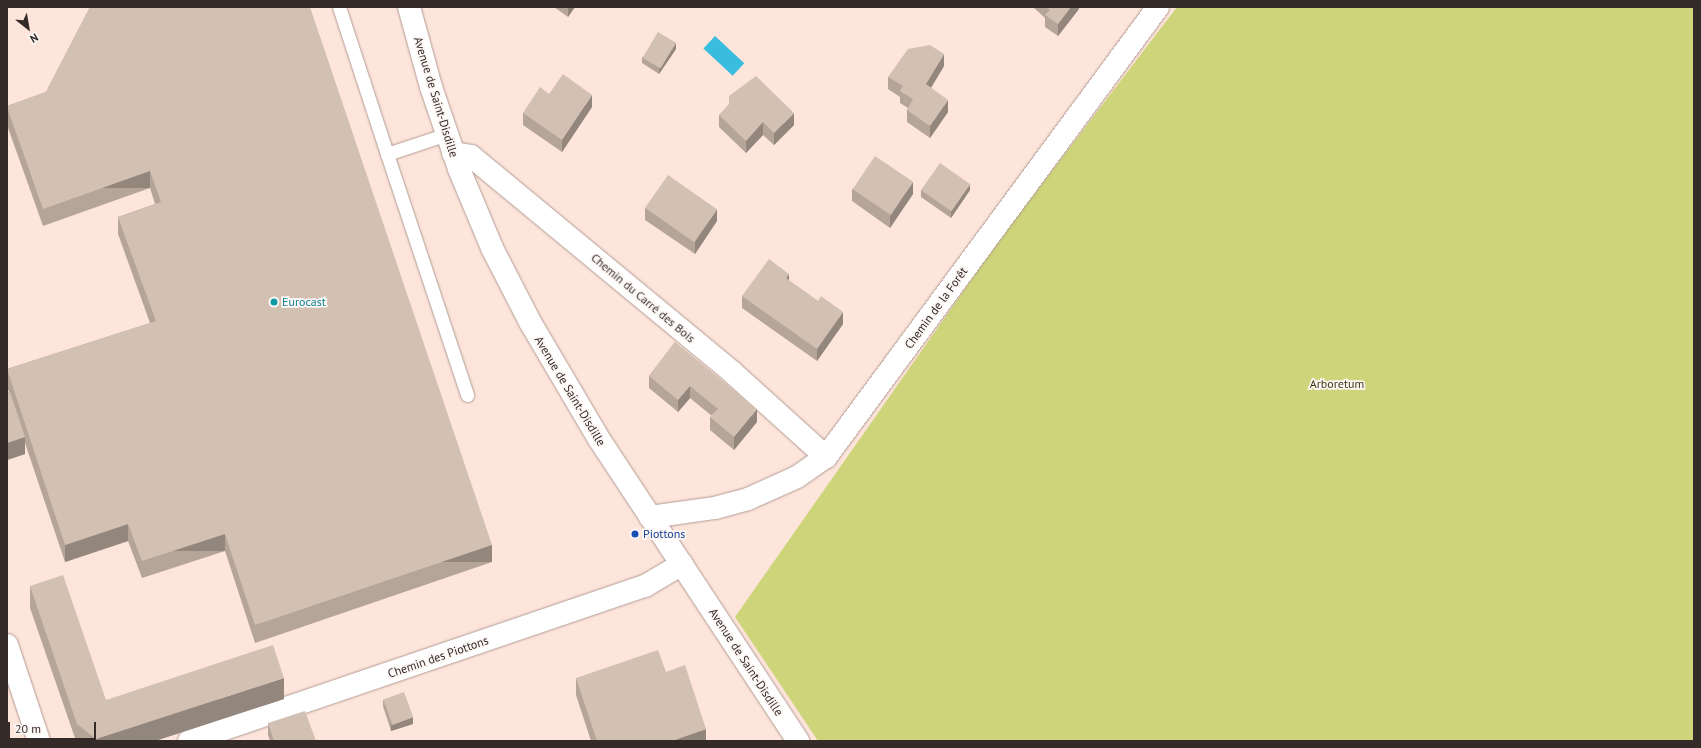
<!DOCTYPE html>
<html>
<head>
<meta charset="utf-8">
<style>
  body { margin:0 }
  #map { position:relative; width:1701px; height:748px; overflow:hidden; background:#fde5dc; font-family:"PT Sans",sans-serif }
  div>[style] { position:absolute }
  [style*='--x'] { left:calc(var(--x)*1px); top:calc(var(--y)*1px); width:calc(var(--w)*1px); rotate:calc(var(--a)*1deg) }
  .green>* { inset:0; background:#cdd47a }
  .water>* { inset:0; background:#39bddf; transform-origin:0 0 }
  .roads { filter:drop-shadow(0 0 1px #b39c94) drop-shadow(0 0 1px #b39c94) }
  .service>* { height:13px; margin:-6.5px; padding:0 6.5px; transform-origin:6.5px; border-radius:6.5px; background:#fff }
  .minor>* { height:22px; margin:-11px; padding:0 11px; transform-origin:11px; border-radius:11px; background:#fff }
  .wall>* { inset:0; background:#b5a599 }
  .shaded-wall>* { inset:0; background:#93867d; transform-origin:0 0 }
  .building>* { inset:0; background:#d2c0b2; transform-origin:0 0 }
  .dots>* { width:11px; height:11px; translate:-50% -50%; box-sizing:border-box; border:2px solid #fcf7f5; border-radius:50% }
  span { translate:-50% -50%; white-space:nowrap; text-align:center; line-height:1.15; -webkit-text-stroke:3.5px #fcf7f5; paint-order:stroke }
  .street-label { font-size:12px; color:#342b28 }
  .culture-label { font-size:12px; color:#0d838f }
  .left { translate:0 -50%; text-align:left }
  .park-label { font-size:12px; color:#373a11 }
  .transit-label { font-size:12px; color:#164399 }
  .frame { position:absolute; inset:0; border:8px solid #342b28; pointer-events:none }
  .north { position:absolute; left:8px; top:8px; width:40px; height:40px; -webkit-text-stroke:3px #fcf7f5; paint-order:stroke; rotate:149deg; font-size:11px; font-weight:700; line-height:16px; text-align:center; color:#342b28 }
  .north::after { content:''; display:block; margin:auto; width:14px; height:18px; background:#342b28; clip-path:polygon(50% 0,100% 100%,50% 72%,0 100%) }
  .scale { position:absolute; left:8px; top:722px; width:88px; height:18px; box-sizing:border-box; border:2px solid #342b28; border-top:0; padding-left:5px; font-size:12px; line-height:14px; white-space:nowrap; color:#342b28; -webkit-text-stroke:3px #fcf7f5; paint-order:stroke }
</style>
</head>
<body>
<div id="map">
  <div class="green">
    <i style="clip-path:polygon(1177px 7px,1694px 7px,1694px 741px,818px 741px,735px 617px,1002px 236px)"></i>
  </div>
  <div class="water">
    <i style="left:715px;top:36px;width:40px;height:17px;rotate:43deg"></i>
  </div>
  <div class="roads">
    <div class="service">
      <i style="--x:339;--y:7;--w:155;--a:71.9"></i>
      <i style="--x:387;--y:154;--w:63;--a:-18.4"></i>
      <i style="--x:387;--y:154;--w:254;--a:71.6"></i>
    </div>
    <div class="minor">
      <i style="--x:409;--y:7;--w:83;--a:74.6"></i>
      <i style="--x:431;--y:87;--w:87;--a:71.1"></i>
      <i style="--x:459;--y:169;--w:86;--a:67.3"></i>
      <i style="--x:492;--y:248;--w:83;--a:62.8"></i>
      <i style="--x:530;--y:322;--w:136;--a:59.5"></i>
      <i style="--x:599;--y:439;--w:362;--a:56.6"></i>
      <i style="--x:453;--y:153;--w:18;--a:9"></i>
      <i style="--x:471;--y:156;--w:339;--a:39.6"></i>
      <i style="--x:732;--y:372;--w:127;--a:42.1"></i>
      <i style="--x:650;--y:517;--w:66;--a:-7.9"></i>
      <i style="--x:715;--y:508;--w:34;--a:-15"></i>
      <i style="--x:748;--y:499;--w:54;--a:-24.2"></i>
      <i style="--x:797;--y:477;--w:35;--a:-35"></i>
      <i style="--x:826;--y:457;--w:559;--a:-53.58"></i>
      <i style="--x:7;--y:645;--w:101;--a:71.6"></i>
      <i style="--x:189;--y:741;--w:482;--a:-18.8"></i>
      <i style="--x:645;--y:586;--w:43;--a:-30.7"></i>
    </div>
  </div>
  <div class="wall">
    <i style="clip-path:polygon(90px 7px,492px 562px,255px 643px,225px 551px,142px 578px,128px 541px,65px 562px,25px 443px,25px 454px,7px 460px,7px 393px,9px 392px,7px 387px,7px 369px,150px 323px,118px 234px,118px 217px,155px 204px,150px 188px,43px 226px,7px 125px,7px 106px,46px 92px)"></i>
    <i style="clip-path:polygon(554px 7px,575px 7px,568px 17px)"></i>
    <i style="clip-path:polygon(1033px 7px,1079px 7px,1079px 9px,1058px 36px,1045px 27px,1045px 18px)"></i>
    <i style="clip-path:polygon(676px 49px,659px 74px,642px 63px,642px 57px)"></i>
    <i style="clip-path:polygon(944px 66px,931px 88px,948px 112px,930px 138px,907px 122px,907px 110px,908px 108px,900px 103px,900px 97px,888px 89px,888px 77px)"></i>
    <i style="clip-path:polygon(549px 94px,592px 107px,562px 152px,523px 125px,523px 113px)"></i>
    <i style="clip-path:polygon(719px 115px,794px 125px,774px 145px,763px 135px,746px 153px,719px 127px)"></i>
    <i style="clip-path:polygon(852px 189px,913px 194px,890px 228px,852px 201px)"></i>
    <i style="clip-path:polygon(921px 190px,970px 190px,951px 218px,921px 197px)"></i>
    <i style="clip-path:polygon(645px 208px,717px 221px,695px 254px,645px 220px)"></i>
    <i style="clip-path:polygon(789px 281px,818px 301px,843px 324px,817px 361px,742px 308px,742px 296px)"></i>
    <i style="clip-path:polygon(675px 342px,757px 422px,734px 450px,710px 430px,710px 417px,712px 416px,690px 398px,678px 412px,649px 388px,649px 376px)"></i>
    <i style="clip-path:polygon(30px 586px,106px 700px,284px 699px,155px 741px,76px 741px,30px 608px)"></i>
    <i style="clip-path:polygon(666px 672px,706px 741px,591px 741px,576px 695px,576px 678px)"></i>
    <i style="clip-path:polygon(383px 700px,413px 724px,391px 731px,383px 706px)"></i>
    <i style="clip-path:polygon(268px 723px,316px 741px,270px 741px,268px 735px)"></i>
  </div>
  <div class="shaded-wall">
    <i style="clip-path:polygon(568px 7px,575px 7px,568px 17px)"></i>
    <i style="clip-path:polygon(1071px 7px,1079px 7px,1079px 9px,1058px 36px,1058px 24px)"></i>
    <i style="clip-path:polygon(676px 43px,676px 49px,659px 74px,659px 68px)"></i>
    <i style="clip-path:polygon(944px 54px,944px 66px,926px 96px,926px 84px)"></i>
    <i style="clip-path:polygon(592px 95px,592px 107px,562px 152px,562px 140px)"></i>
    <i style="clip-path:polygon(948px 100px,948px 112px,930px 138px,930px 126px)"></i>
    <i style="clip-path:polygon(794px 113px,794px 125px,774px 145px,774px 133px)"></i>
    <i style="clip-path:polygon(763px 122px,763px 135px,746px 153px,746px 141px)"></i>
    <i style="left:150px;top:171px;width:17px;height:114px;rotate:90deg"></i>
    <i style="clip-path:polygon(913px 182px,913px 194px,890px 228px,890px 216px)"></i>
    <i style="clip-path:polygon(970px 184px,970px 190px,951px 218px,951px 211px)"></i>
    <i style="clip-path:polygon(717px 209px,717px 221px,695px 254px,695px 242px)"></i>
    <i style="clip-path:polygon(789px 274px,789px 286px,786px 278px)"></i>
    <i style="clip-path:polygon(843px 312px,843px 324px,817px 361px,817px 349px)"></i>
    <i style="clip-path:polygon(690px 386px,690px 398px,678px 412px,678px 400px)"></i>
    <i style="clip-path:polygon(757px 409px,757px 422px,734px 450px,734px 437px)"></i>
    <i style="clip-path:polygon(25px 437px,25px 454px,7px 460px,7px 443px)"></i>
    <i style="clip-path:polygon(128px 524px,128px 541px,65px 562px,65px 545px)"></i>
    <i style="left:225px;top:534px;width:17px;height:87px;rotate:90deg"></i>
    <i style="left:492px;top:545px;width:17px;height:250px;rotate:90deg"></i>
    <i style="clip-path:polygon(284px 678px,284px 699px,155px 741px,96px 741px,96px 739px)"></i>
    <i style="clip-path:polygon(413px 717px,413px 724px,391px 731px,391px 725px)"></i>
    <i style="clip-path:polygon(706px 729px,706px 741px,672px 741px)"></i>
  </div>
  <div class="building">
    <i style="clip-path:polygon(90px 7px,310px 7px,492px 545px,255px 625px,225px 534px,142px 561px,128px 524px,65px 545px,7px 369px,156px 321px,118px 217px,161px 202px,150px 171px,43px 209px,7px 107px,7px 106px,46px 92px)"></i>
    <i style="clip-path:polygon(1046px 7px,1071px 7px,1058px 24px,1045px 15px,1050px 10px)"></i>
    <i style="left:658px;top:32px;width:21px;height:30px;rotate:31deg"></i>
    <i style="clip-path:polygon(930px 45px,944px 54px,926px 84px,948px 100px,930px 126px,907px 110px,913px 99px,900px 91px,903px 86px,888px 77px,908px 49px)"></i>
    <i style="clip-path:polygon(563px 74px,592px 95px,562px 140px,523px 113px,540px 87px,549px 94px)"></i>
    <i style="clip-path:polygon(756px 76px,794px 113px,774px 133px,763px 122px,746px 141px,719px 115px,729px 104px,729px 96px)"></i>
    <i style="left:875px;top:156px;width:46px;height:40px;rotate:34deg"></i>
    <i style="left:940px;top:163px;width:37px;height:33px;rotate:35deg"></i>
    <i style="left:668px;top:175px;width:60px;height:40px;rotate:35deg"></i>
    <i style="clip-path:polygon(769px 259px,789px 274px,786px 278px,818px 301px,821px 296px,843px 312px,817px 349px,742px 296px)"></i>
    <i style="clip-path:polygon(675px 342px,757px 409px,734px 437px,710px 417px,718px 409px,690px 386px,678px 400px,649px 376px)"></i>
    <i style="clip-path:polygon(10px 392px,25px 437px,7px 443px,7px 393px)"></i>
    <i style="clip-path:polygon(63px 575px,106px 700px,273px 645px,284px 678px,96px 739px,77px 724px,30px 586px)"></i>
    <i style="clip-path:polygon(658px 650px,666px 672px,685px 665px,706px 729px,672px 741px,597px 741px,576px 678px)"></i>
    <i style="left:404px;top:692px;width:27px;height:22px;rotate:70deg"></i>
    <i style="clip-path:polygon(305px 711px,316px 741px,274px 741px,268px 723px)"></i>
  </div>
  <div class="dots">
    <i style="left:274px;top:302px;background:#0f9aa8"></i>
    <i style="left:635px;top:534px;background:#1a4fb4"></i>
  </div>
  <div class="street-label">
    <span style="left:436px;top:97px;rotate:73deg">Avenue de Saint-Disdille</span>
    <span style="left:643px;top:298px;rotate:40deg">Chemin du Carré des Bois</span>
    <span style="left:936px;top:308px;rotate:-54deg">Chemin de la Forêt</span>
    <span style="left:570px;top:391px;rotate:59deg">Avenue de Saint-Disdille</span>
    <span style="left:438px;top:657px;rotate:-19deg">Chemin des Piottons</span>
    <span style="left:746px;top:662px;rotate:57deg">Avenue de Saint-Disdille</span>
  </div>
  <div class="culture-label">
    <span class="left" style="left:282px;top:302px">Eurocast</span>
  </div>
  <div class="park-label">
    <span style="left:1337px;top:384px">Arboretum</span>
  </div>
  <div class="transit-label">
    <span class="left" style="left:643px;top:534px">Piottons</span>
  </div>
  <div class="frame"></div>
  <div class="north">N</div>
  <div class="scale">20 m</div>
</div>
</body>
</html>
